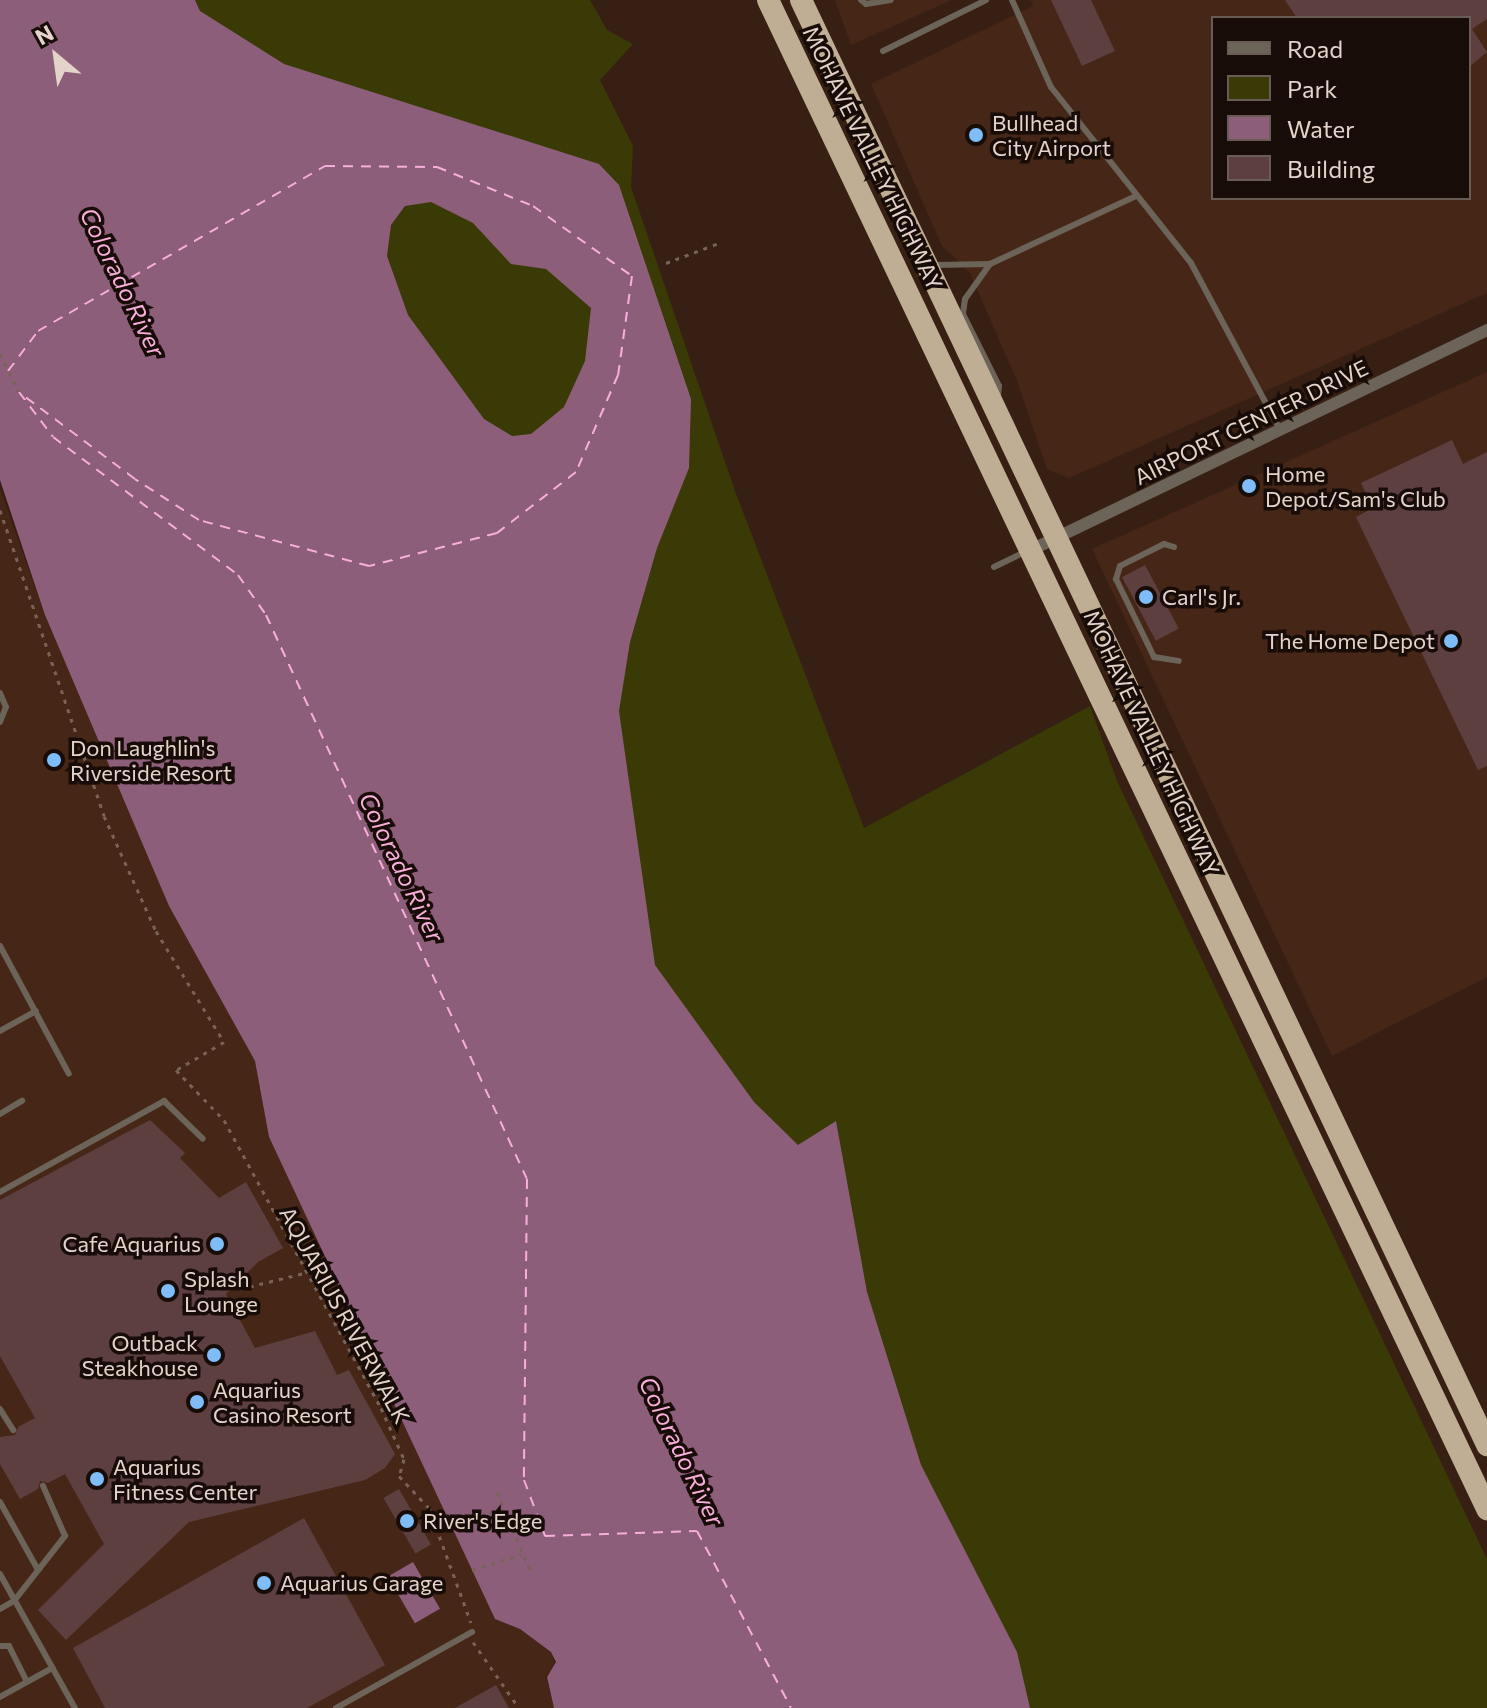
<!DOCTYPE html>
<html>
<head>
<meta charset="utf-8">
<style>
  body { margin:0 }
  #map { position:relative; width:1487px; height:1708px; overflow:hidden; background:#381f13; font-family:Commissioner,sans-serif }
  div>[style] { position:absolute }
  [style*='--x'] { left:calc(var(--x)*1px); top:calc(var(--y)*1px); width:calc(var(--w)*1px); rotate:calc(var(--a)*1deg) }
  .built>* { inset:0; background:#462616 }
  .green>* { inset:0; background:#393a06 }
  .water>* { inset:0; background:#8d5e7a; transform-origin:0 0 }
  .ferry>* { height:2px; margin-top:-1px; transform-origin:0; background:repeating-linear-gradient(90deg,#f8aeda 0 10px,transparent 0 18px) }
  .building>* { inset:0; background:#5e3f40; transform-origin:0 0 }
  .path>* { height:3px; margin-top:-1.5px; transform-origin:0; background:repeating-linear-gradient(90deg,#796358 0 4px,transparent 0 10px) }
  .service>* { height:6px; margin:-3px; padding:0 3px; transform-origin:3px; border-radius:3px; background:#6c6459 }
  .minor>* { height:12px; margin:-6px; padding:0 6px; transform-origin:6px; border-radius:6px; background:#6c6459 }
  .trunk>* { height:22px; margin:-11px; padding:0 11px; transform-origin:11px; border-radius:11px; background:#c0ae94 }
  .dots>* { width:22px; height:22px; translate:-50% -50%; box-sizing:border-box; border:4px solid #170c07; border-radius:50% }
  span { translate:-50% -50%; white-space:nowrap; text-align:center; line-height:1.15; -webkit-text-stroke:7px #170c07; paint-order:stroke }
  .poi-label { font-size:22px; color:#e4d3cb }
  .left { translate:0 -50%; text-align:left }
  .right { translate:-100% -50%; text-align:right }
  .street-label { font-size:22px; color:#e4d3cb }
  .water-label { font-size:24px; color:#f8aeda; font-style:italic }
  .legend { position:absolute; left:1211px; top:16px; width:260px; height:184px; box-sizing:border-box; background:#170c07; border:2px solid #695c55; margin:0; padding:10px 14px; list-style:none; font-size:24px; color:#e4d3cb }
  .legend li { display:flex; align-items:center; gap:16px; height:40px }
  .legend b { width:40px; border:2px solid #695c55 }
  .north { position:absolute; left:16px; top:16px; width:80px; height:80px; -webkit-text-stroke:6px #170c07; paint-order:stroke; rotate:331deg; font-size:22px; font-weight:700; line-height:32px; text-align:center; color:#e4d3cb }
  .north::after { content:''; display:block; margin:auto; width:28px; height:36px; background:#e4d3cb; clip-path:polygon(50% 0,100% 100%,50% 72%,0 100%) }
</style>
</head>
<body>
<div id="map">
  <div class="built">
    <i style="clip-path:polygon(835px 0,952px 0,851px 45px)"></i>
    <i style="clip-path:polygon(evenodd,1031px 0,1487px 0,1487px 293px,1069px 478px,1047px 469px,1017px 381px,970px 273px,942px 246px,871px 84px,1033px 6px,1031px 0,1213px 18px,1469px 18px,1469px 198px,1213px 198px,1213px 18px)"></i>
    <i style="clip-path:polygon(1487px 372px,1487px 977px,1332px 1056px,1092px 549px)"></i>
    <i style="clip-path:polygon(0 489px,45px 615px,169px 905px,255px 1061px,269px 1137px,495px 1619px,520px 1629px,551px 1652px,555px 1663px,546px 1677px,554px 1708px,0 1708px)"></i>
  </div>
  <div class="green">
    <i style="clip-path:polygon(195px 0,590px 0,607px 30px,633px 44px,600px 80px,633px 146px,631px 187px,735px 491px,864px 828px,1090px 706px,1117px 781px,1487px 1559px,1487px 1708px,993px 1708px)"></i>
  </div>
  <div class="water">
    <i style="clip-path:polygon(evenodd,0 0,195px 0,200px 11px,284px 64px,599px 164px,619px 185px,691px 399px,689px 468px,657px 548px,630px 642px,619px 711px,655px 965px,754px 1102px,798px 1145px,836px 1121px,867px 1292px,921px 1465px,1017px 1652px,1030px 1708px,554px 1708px,547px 1677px,556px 1662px,551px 1652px,520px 1629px,495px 1619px,269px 1137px,255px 1061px,169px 906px,45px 615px,0 480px,0 0,431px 202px,473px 223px,511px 264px,546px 269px,591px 308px,585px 361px,564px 407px,531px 434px,512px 436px,484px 419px,408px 315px,387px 256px,391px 225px,405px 206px,431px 202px)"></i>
    <i style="left:413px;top:1562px;width:54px;height:29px;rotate:60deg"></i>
  </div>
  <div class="ferry">
    <i style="--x:8;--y:371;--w:50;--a:-53.1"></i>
    <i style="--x:38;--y:331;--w:331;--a:-29.9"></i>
    <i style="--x:325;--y:166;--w:112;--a:0.5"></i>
    <i style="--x:437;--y:167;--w:104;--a:22.1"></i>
    <i style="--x:533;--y:206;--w:121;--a:35.3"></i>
    <i style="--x:632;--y:276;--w:100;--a:98"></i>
    <i style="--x:618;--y:375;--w:106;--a:113.4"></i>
    <i style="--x:576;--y:472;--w:100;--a:142.3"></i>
    <i style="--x:497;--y:533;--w:132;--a:165.5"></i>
    <i style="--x:369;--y:566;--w:176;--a:-164.9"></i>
    <i style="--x:199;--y:520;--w:76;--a:-147.4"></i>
    <i style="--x:135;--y:479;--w:144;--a:-143.2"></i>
    <i style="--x:19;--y:392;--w:56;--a:52.9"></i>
    <i style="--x:53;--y:437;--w:231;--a:36.7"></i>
    <i style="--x:238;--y:575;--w:49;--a:55"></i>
    <i style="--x:266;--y:615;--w:621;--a:65.17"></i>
    <i style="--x:527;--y:1179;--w:301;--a:90.6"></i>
    <i style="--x:524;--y:1480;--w:60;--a:69.4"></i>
    <i style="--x:545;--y:1536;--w:152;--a:-1.9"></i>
    <i style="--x:697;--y:1531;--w:200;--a:62"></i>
  </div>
  <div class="building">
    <i style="clip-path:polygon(1051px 0,1091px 0,1115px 51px,1082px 66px)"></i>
    <i style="clip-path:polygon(1285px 0,1487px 0,1487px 19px,1472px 29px,1487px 52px,1469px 67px,1469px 18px,1297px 18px)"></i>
    <i style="clip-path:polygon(1452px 440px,1463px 464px,1487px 452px,1487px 766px,1478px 770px,1356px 517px,1373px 508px,1361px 483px)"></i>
    <i style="left:1145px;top:565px;width:72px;height:26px;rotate:62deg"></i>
    <i style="clip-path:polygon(150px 1120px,185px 1153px,180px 1158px,219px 1198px,246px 1182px,283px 1248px,258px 1262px,226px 1294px,255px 1348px,315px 1331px,337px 1375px,349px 1370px,395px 1454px,385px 1468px,365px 1480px,189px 1522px,66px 1640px,38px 1610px,104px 1544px,65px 1474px,48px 1483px,40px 1481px,38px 1489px,20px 1499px,0 1464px,0 1437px,15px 1435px,18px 1427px,35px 1418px,0 1356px,0 1200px)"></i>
    <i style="left:399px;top:1489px;width:64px;height:18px;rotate:60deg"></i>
    <i style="clip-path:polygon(304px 1518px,385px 1665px,307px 1708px,105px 1708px,73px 1648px)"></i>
    <i style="clip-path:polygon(496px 1685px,509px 1708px,455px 1708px)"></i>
  </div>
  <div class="path">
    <i style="--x:666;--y:263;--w:57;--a:-20.7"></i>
    <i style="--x:0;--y:354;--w:42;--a:63.4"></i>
    <i style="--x:0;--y:510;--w:323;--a:71.2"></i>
    <i style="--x:104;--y:816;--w:126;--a:65.7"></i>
    <i style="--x:156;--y:931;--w:130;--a:58.5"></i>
    <i style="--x:224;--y:1042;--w:56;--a:149.7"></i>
    <i style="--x:176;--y:1070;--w:69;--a:46.2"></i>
    <i style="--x:224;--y:1120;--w:328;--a:61.4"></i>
    <i style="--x:381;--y:1408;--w:56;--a:65.7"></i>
    <i style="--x:404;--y:1459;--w:18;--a:106"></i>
    <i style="--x:399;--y:1476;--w:44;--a:46.8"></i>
    <i style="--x:429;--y:1508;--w:122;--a:69.9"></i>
    <i style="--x:240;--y:1289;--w:66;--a:-14"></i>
    <i style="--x:497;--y:1492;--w:85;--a:67.1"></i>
    <i style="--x:451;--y:1525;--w:56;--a:-17.8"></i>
    <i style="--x:472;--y:1570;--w:52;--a:-17.7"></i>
    <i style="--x:473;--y:1642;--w:80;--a:55.1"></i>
  </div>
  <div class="service">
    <i style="--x:861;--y:0;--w:6;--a:39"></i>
    <i style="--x:866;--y:4;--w:25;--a:-9"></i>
    <i style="--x:1012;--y:0;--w:95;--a:65.9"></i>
    <i style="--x:1051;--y:87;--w:225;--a:51.5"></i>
    <i style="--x:1191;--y:263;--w:189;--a:61.9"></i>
    <i style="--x:883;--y:51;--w:115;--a:-26.3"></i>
    <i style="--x:990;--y:264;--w:43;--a:125.5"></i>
    <i style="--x:965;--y:299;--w:15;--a:98"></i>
    <i style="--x:963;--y:314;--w:80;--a:63.4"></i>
    <i style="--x:999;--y:386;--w:10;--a:96"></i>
    <i style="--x:935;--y:265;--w:55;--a:-1"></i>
    <i style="--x:990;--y:264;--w:161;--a:-25"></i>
    <i style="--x:1174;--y:547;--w:10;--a:-163"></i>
    <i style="--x:1164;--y:544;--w:49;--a:153.4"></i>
    <i style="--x:1120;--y:566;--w:14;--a:107"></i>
    <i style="--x:1116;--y:579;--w:87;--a:64"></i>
    <i style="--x:1154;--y:657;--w:25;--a:9"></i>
    <i style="--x:994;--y:567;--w:37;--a:-26"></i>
    <i style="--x:0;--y:693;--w:15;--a:67"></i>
    <i style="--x:6;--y:707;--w:16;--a:112"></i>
    <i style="--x:0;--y:946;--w:145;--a:61.7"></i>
    <i style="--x:0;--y:1031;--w:41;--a:-29.1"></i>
    <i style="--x:0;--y:1114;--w:26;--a:-31"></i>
    <i style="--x:0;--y:1192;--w:188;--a:-29"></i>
    <i style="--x:164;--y:1101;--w:54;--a:44.3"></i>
    <i style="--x:0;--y:1409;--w:25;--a:58"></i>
    <i style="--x:0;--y:1502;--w:78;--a:60.8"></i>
    <i style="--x:0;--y:1574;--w:154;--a:60.8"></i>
    <i style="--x:0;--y:1609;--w:16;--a:-30"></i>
    <i style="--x:14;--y:1601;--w:83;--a:-51.9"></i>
    <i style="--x:65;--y:1536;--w:55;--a:-113.7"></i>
    <i style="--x:0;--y:1646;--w:9;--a:0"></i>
    <i style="--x:9;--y:1646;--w:40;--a:63.4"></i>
    <i style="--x:0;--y:1697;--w:60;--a:-29.1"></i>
    <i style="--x:336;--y:1708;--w:156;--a:-29.2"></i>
  </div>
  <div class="minor">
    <i style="--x:1033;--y:549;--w:504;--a:-25.75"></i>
  </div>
  <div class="trunk">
    <i style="--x:768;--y:0;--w:1672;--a:64.52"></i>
    <i style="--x:801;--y:0;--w:1600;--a:64.6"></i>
  </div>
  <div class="dots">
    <i style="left:976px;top:135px;background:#7fbdf9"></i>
    <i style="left:1249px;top:486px;background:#7fbdf9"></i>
    <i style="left:1146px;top:597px;background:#7fbdf9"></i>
    <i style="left:1451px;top:641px;background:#7fbdf9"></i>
    <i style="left:54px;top:760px;background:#7fbdf9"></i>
    <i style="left:217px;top:1244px;background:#7fbdf9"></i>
    <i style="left:168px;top:1291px;background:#7fbdf9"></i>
    <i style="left:214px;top:1355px;background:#7fbdf9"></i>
    <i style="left:197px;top:1402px;background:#7fbdf9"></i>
    <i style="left:97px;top:1479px;background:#7fbdf9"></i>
    <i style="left:407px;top:1521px;background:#7fbdf9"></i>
    <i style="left:264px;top:1583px;background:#7fbdf9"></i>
  </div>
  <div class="poi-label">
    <span class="left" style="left:992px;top:135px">Bullhead<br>City Airport</span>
    <span class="left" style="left:1265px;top:486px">Home<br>Depot/Sam's Club</span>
    <span class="left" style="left:1162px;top:597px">Carl's Jr.</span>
    <span class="right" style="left:1435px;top:641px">The Home Depot</span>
    <span class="left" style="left:70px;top:760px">Don Laughlin's<br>Riverside Resort</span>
    <span class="right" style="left:201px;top:1244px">Cafe Aquarius</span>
    <span class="left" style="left:184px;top:1291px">Splash<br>Lounge</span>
    <span class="right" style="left:198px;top:1355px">Outback<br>Steakhouse</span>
    <span class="left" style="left:213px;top:1402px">Aquarius<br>Casino Resort</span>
    <span class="left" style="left:113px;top:1479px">Aquarius<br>Fitness Center</span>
    <span class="left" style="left:423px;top:1521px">River's Edge</span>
    <span class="left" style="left:280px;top:1583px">Aquarius Garage</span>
  </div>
  <div class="street-label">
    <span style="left:873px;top:158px;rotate:64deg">MOHAVE VALLEY HIGHWAY</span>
    <span style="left:1251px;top:422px;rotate:-26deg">AIRPORT CENTER DRIVE</span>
    <span style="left:1152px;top:743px;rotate:65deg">MOHAVE VALLEY HIGHWAY</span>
    <span style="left:345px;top:1315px;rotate:61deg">AQUARIUS RIVERWALK</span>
  </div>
  <div class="water-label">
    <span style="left:123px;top:282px;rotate:64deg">Colorado River</span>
    <span style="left:402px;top:867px;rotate:64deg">Colorado River</span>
    <span style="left:682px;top:1451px;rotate:64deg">Colorado River</span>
  </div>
  <ul class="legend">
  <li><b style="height:10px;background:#6c6459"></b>Road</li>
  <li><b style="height:22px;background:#393a06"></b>Park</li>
  <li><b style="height:22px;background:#8d5e7a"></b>Water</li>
  <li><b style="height:22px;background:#5e3f40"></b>Building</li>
  </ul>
  <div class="north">N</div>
</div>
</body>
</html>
